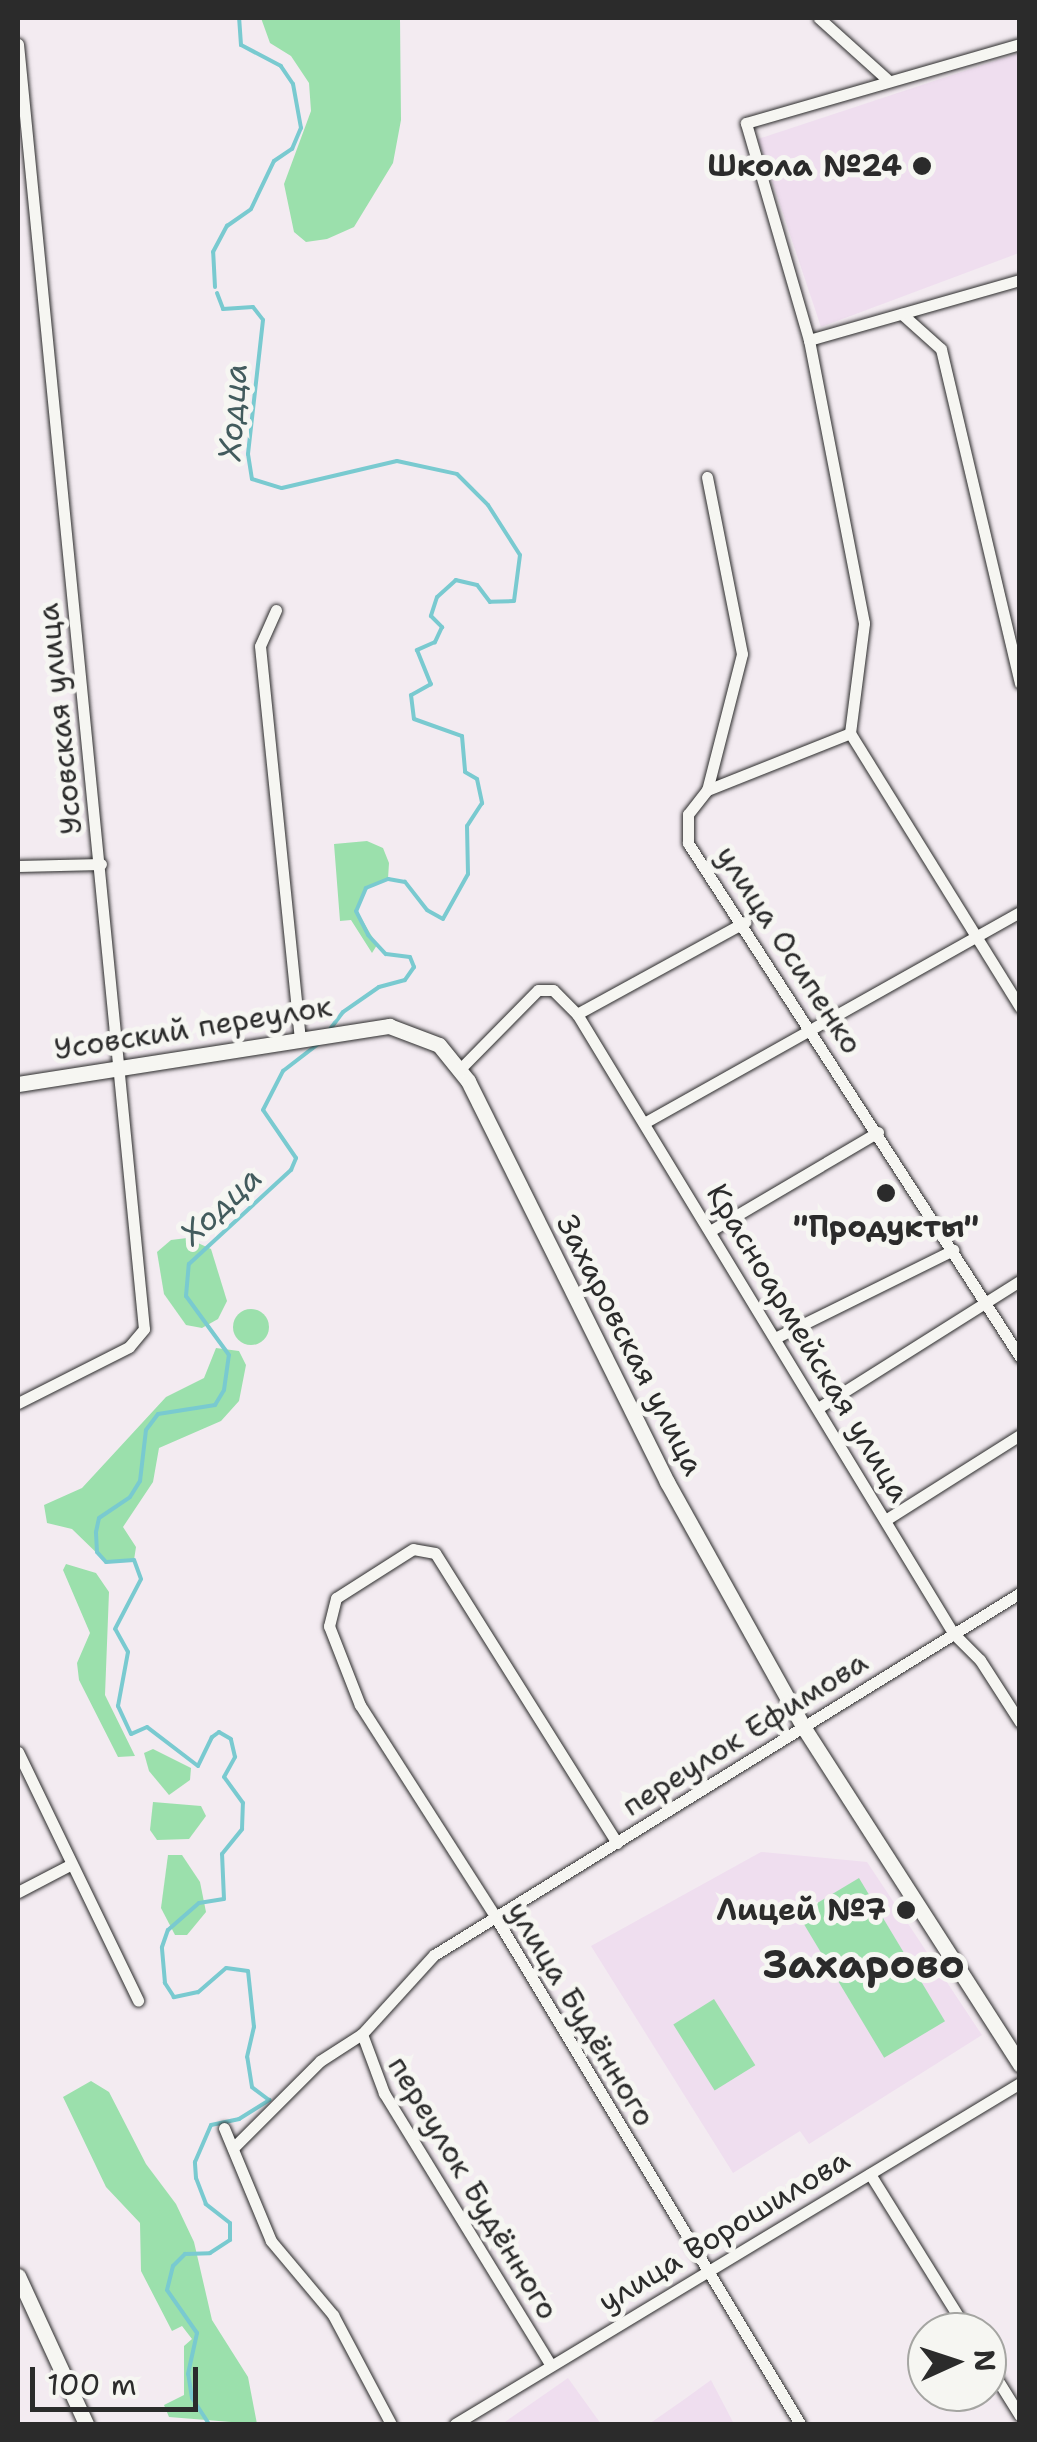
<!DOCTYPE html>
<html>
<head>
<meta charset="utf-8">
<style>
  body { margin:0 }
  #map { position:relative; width:1037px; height:2442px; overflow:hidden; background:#f3ebf1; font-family:"Shantell Sans",sans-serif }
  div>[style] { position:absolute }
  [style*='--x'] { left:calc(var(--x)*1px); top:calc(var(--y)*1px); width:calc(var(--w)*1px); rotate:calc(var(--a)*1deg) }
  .built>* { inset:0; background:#efdeef }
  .green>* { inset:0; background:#9be0ac; transform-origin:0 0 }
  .round { border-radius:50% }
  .stream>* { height:4px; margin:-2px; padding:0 2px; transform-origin:2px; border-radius:2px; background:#79cad0 }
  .roads { filter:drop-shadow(0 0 2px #2b2b2b) drop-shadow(0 0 2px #2b2b2b) }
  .street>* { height:11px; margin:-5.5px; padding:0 5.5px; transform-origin:5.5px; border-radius:5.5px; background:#f6f6f2 }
  .secondary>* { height:15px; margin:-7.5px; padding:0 7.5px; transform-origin:7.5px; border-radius:7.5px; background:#f6f6f2 }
  .dots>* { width:28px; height:28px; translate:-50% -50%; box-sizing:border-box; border:5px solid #f6f6f2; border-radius:50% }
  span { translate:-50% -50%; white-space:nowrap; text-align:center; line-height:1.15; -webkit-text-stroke:10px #f6f6f2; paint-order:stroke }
  .poi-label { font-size:30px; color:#2b2b2b; font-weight:700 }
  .right { translate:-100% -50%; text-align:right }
  .street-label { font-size:30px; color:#2b2b2b }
  .water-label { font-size:32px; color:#425b5d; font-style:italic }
  .district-label { font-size:40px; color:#2b2b2b; font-weight:700 }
  .frame { position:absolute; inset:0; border:20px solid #2b2b2b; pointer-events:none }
  .north { position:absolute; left:907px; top:2312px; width:100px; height:100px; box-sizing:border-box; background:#f6f6f2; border:2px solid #a5a5a2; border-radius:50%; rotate:87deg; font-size:28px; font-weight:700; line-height:40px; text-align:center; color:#2b2b2b }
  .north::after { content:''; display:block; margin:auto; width:35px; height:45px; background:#2b2b2b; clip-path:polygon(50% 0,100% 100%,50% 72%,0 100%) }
  .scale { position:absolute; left:30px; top:2367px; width:168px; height:45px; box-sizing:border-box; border:5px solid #2b2b2b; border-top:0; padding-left:12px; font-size:30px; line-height:35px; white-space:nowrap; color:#2b2b2b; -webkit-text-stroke:8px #f6f6f2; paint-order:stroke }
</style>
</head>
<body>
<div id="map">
  <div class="built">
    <i style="clip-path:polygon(1019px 53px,1019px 253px,821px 327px,758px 139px)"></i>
    <i style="clip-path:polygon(761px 1852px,867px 1862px,982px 2035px,809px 2144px,800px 2131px,733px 2173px,591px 1946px)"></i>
    <i style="clip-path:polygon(568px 2378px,601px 2424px,502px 2424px)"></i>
    <i style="clip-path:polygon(711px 2380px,734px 2424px,649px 2424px,682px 2401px)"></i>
  </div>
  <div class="green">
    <i style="clip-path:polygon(261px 18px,400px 18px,401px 120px,393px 163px,354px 227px,327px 239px,306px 242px,294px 232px,284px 184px,311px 111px,309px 83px,291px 56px,270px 43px)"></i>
    <i style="clip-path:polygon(367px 841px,383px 848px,389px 863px,388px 879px,366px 888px,357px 911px,377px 945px,372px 953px,351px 920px,340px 921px,334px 844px)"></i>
    <i style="clip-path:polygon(187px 1238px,211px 1249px,227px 1301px,218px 1319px,202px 1328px,186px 1325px,164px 1294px,157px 1252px,171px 1240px)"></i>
    <i class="round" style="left:233px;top:1309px;width:36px;height:36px"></i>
    <i style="clip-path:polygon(216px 1348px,239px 1351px,246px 1365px,239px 1401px,221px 1421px,159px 1448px,153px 1482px,123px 1527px,136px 1547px,134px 1560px,106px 1562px,72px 1529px,47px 1523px,44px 1505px,82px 1488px,166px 1397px,204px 1378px)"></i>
    <i style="clip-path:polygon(66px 1564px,96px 1573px,109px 1592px,105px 1695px,135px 1756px,118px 1757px,79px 1680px,77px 1663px,90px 1633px,63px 1570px)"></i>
    <i style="clip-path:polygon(153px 1749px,191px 1768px,190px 1780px,169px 1795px,149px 1771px,144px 1753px)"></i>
    <i style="clip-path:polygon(153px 1802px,201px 1806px,206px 1816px,189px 1839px,157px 1840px,150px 1830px)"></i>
    <i style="clip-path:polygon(168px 1855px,182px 1855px,200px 1882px,206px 1912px,187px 1935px,175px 1935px,161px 1908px)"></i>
    <i style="left:859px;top:1878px;width:167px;height:71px;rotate:59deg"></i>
    <i style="left:714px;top:1999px;width:78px;height:48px;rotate:58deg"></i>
    <i style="clip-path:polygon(91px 2081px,109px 2092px,146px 2164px,176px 2204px,194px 2242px,212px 2320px,248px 2377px,257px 2424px,169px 2417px,164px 2405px,184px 2395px,184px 2346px,192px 2339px,182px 2326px,172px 2331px,141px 2271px,140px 2223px,106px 2187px,63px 2097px)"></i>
  </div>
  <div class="stream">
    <i style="--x:215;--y:287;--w:35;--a:-93"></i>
    <i style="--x:213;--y:252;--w:30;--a:-62"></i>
    <i style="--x:227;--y:226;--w:29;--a:-35"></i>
    <i style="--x:251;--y:209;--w:53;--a:-64.4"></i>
    <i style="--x:274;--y:161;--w:22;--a:-34"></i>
    <i style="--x:292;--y:149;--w:23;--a:-67"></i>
    <i style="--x:301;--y:128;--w:45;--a:-100.3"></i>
    <i style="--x:293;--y:84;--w:22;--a:-124"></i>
    <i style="--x:281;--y:66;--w:45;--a:-152.3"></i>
    <i style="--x:241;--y:45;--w:27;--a:-94"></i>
    <i style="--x:217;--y:293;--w:17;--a:69"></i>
    <i style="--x:223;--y:309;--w:30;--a:-4"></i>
    <i style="--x:253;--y:307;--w:16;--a:52"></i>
    <i style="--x:263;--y:320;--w:135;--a:96.4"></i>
    <i style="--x:248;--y:454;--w:25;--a:81"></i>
    <i style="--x:252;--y:479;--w:31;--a:17"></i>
    <i style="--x:282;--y:488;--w:118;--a:-13.2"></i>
    <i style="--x:397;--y:461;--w:61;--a:12.2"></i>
    <i style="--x:457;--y:474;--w:44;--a:45"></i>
    <i style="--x:488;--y:505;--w:59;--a:57.4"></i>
    <i style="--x:520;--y:555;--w:46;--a:97.4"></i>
    <i style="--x:514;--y:601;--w:24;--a:178"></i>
    <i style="--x:490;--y:602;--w:21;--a:-127"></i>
    <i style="--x:477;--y:585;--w:22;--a:-167"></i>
    <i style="--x:456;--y:580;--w:25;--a:138"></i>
    <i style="--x:437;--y:597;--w:20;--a:108"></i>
    <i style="--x:431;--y:616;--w:16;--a:45"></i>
    <i style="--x:442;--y:627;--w:17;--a:115"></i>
    <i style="--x:435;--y:642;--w:20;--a:156"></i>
    <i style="--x:417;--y:650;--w:37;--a:68"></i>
    <i style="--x:431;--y:684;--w:23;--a:151"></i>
    <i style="--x:411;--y:695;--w:24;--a:83"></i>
    <i style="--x:414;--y:719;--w:51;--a:19.5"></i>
    <i style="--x:462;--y:736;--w:36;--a:85"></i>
    <i style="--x:465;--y:772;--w:14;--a:30"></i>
    <i style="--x:477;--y:779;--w:25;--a:78"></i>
    <i style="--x:482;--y:803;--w:27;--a:123"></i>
    <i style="--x:467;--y:826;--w:48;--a:88.8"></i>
    <i style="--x:468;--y:874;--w:51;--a:119.1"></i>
    <i style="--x:443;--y:919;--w:18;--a:-151"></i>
    <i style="--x:427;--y:910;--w:36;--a:-128"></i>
    <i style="--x:405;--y:882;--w:17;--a:-170"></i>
    <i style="--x:388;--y:879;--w:24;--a:158"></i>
    <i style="--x:366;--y:888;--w:25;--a:113"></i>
    <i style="--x:356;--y:911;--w:27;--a:63"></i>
    <i style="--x:368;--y:935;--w:26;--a:47"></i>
    <i style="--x:386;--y:954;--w:24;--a:7"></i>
    <i style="--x:410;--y:957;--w:11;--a:68"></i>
    <i style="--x:414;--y:967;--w:16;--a:125"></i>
    <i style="--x:405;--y:980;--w:27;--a:165"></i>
    <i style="--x:379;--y:987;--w:44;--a:145.2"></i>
    <i style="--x:343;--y:1012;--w:21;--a:127"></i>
    <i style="--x:209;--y:2424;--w:31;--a:-123"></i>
    <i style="--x:192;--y:2398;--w:24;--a:-99"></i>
    <i style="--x:188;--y:2374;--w:42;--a:-77.6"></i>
    <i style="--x:197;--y:2333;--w:52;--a:-124.9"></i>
    <i style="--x:167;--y:2290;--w:25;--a:-76"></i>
    <i style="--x:173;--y:2266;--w:17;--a:-45"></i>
    <i style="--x:185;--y:2254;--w:25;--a:-2"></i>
    <i style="--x:210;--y:2253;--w:24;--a:-33"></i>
    <i style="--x:230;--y:2240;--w:17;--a:-90"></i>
    <i style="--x:230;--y:2223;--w:31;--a:-142"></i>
    <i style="--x:206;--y:2204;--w:28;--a:-111"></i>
    <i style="--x:196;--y:2178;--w:16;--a:-94"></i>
    <i style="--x:195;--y:2162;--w:40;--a:-66.6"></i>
    <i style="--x:211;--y:2125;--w:29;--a:-12"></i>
    <i style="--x:239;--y:2119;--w:36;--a:-32"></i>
    <i style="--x:269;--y:2100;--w:21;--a:-143"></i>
    <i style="--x:252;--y:2087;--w:30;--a:-99"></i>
    <i style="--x:247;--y:2057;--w:31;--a:-77"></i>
    <i style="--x:254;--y:2027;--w:56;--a:-96.1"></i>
    <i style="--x:248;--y:1971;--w:22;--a:-172"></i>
    <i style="--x:226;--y:1968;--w:37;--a:139"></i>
    <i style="--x:198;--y:1992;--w:25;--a:168"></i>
    <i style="--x:174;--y:1997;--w:17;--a:-123"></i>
    <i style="--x:165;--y:1983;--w:36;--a:-95"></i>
    <i style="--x:162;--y:1947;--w:18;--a:-71"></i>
    <i style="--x:168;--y:1930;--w:41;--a:-41.1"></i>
    <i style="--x:199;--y:1903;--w:25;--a:-9"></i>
    <i style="--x:224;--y:1899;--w:45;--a:-92.5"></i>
    <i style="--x:222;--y:1854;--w:32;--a:-51"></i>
    <i style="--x:242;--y:1829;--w:26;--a:-88"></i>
    <i style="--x:243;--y:1803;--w:32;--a:-126"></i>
    <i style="--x:224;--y:1777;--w:23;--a:-61"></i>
    <i style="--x:235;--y:1757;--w:18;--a:-103"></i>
    <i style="--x:231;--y:1739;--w:14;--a:-150"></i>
    <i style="--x:219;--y:1732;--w:9;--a:144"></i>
    <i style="--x:212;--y:1737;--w:32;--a:116"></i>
    <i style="--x:198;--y:1766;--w:64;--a:-142.6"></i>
    <i style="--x:147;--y:1727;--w:17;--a:156"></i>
    <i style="--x:131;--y:1734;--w:31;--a:-115"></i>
    <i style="--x:118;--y:1706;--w:55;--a:-79.5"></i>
    <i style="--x:128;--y:1652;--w:26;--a:-119"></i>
    <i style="--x:115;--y:1629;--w:56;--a:-62.5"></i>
    <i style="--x:141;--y:1579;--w:20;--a:-110"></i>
    <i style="--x:134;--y:1560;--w:28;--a:176"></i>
    <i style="--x:106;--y:1562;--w:13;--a:-132"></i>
    <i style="--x:97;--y:1552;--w:20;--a:-93"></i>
    <i style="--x:96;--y:1532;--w:14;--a:-78"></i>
    <i style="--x:99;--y:1518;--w:37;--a:-34"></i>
    <i style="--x:130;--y:1497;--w:19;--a:-58"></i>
    <i style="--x:140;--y:1481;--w:51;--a:-83.3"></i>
    <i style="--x:146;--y:1430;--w:20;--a:-53"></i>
    <i style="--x:158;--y:1414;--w:58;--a:-9"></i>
    <i style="--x:215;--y:1405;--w:17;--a:-59"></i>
    <i style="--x:224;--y:1390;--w:35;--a:-82"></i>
    <i style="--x:229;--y:1355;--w:73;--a:-126.1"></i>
    <i style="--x:186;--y:1296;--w:32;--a:-85"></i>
    <i style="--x:189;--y:1264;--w:139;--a:-42.7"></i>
    <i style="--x:291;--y:1170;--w:13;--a:-67"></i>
    <i style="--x:296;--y:1158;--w:58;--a:-124.5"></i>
    <i style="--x:263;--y:1110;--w:44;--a:-62.9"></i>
    <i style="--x:283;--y:1071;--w:44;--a:-37.6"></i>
  </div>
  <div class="roads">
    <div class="street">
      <i style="--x:819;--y:18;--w:94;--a:42"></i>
      <i style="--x:18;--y:44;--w:1291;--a:84.4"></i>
      <i style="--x:144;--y:1329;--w:23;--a:130"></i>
      <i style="--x:129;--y:1347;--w:124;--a:153.2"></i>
      <i style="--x:902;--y:314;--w:52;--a:41.9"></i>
      <i style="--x:941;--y:349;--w:343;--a:76.7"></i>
      <i style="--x:809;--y:340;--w:219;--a:-15.9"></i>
      <i style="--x:707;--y:477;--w:180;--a:78.8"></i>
      <i style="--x:742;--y:654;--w:140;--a:104.4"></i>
      <i style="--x:707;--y:790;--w:31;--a:128"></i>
      <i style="--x:688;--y:814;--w:29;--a:90"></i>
      <i style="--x:688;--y:843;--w:612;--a:57.14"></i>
      <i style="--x:276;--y:610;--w:39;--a:114"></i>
      <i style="--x:260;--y:646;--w:396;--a:84.2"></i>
      <i style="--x:850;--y:733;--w:111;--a:-82.7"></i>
      <i style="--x:864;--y:623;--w:288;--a:-101"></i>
      <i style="--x:809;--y:340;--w:226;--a:-106.2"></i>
      <i style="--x:746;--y:123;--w:285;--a:-16.1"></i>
      <i style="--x:850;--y:733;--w:322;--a:58.2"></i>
      <i style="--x:707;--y:790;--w:154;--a:-21.7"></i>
      <i style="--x:18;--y:866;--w:83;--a:-1.4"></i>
      <i style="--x:577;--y:1014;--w:192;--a:-28.7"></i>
      <i style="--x:460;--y:1069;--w:111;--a:-45.4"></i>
      <i style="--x:538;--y:990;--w:15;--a:0"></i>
      <i style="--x:553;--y:990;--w:34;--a:45"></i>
      <i style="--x:577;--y:1014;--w:724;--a:58.72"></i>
      <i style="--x:953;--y:1633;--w:38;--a:45"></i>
      <i style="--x:980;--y:1660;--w:74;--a:57.2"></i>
      <i style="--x:644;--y:1123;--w:431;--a:-29.3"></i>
      <i style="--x:710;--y:1231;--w:195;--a:-30.5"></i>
      <i style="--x:775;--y:1338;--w:199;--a:-26.3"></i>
      <i style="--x:818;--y:1408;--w:239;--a:-32.2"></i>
      <i style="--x:887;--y:1519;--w:157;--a:-32.3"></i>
      <i style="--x:18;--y:1752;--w:276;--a:64.2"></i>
      <i style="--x:617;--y:1843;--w:342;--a:-122.1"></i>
      <i style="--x:435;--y:1553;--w:22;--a:-170"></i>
      <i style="--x:413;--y:1549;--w:91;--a:147.5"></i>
      <i style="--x:336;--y:1598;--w:29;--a:104"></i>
      <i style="--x:329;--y:1626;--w:85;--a:68.6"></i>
      <i style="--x:360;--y:1705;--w:253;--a:57.4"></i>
      <i style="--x:496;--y:1918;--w:590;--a:59"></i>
      <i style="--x:18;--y:1892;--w:56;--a:-27.5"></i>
      <i style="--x:362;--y:2034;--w:63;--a:69.6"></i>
      <i style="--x:384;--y:2093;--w:318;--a:58.5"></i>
      <i style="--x:224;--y:2128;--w:122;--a:67.4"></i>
      <i style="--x:271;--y:2241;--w:97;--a:50"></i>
      <i style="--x:333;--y:2315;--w:123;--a:62"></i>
      <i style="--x:233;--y:2148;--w:123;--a:-45"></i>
      <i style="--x:320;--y:2061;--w:50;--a:-32.7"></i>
      <i style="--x:362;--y:2034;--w:107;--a:-47.7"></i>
      <i style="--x:434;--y:1955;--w:689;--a:-31.71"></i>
      <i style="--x:870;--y:2174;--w:186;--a:58.2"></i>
      <i style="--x:987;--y:2363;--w:62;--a:58.1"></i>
      <i style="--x:455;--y:2424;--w:660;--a:-31.11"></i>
    </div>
    <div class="secondary">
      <i style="--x:18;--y:1084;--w:376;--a:-8.9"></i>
      <i style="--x:389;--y:1026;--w:53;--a:20.8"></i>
      <i style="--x:439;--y:1045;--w:46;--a:51.1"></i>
      <i style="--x:468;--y:1081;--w:448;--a:63.6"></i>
      <i style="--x:667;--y:1482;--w:282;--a:60.9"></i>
      <i style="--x:804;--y:1728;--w:400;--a:57.3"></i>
      <i style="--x:18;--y:2276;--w:163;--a:65.3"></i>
    </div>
  </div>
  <div class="dots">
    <i style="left:922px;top:166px;background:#2b2b2b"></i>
    <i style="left:886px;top:1193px;background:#2b2b2b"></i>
    <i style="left:906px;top:1910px;background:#2b2b2b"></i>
  </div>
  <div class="poi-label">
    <span class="right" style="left:902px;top:166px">Школа №24</span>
    <span style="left:886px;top:1227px">"Продукты"</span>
    <span class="right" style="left:886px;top:1910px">Лицей №7</span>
  </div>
  <div class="street-label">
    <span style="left:60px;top:719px;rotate:-96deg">Усовская улица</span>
    <span style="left:789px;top:950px;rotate:57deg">улица Осипенко</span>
    <span style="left:193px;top:1028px;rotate:-9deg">Усовский переулок</span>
    <span style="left:808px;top:1343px;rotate:59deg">Красноармейская улица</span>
    <span style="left:630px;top:1345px;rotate:63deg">Захаровская улица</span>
    <span style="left:745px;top:1734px;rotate:-32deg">переулок Ефимова</span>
    <span style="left:581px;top:2014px;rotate:59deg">улица Будённого</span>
    <span style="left:473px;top:2188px;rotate:59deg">переулок Будённого</span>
    <span style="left:724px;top:2231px;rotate:-31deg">улица Ворошилова</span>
  </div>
  <div class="water-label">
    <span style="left:233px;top:412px;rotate:-86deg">Ходца</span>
    <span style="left:221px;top:1206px;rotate:-43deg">Ходца</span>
  </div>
  <div class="district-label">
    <span style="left:864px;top:1964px">Захарово</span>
  </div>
  <div class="frame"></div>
  <div class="north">N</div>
  <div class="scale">100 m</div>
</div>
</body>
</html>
